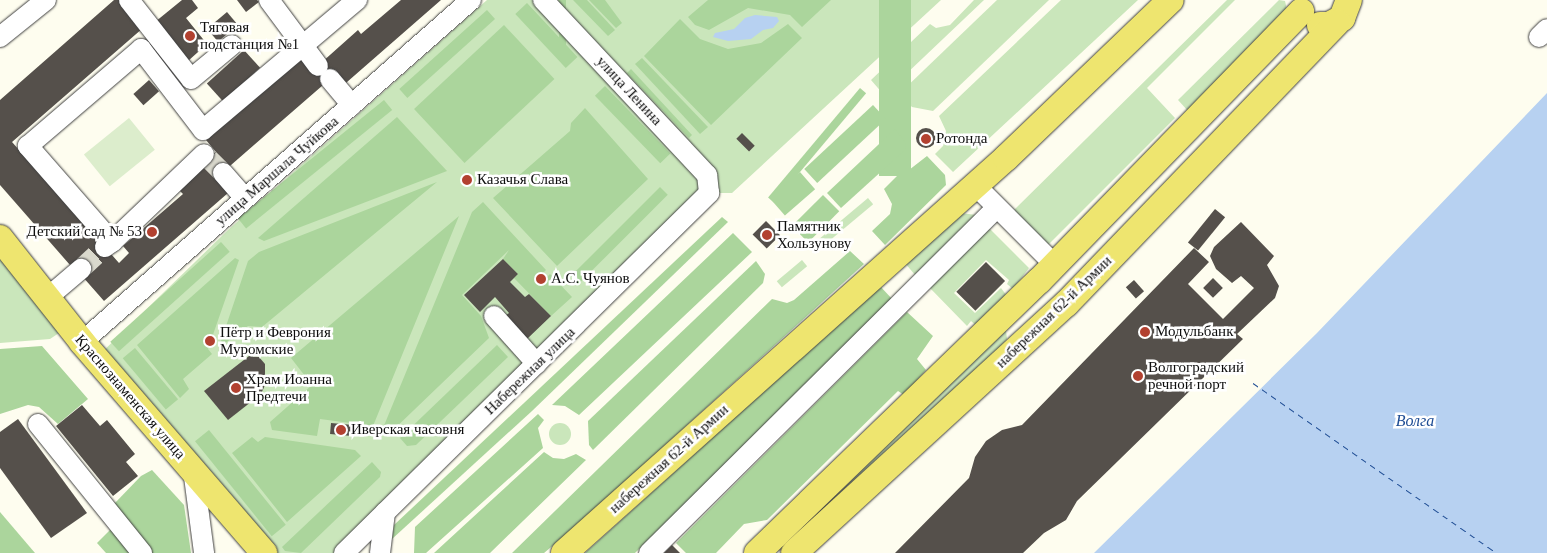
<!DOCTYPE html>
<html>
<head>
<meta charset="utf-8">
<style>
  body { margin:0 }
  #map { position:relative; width:1547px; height:553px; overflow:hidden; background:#fefdef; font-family:Georgia,serif }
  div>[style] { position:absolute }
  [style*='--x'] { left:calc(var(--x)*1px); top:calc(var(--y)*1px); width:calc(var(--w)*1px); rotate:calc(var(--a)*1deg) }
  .green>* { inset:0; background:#cae6bb; transform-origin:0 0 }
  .round { border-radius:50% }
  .forest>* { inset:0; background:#abd59c; transform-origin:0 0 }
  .pitch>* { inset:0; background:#dcedcc; transform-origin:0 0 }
  .water>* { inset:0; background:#b7d1f1 }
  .ferry>* { height:1px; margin-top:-0.5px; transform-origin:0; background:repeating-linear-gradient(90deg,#204e95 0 6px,transparent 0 11px) }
  .building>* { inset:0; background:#55504b; transform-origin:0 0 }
  .minor-tunnel>* { height:20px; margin-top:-10px; transform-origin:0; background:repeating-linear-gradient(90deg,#dad9cd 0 20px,transparent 0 30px) }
  .roads { filter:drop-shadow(0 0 1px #404040) drop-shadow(0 0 1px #404040) }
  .minor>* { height:20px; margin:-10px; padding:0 10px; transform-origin:10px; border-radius:10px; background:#fff }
  .major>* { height:26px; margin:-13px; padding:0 13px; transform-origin:13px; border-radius:13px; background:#eee56f }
  .dots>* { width:14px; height:14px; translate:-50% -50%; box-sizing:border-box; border:2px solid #fff; border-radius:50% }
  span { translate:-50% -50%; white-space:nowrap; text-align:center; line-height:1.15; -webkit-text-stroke:5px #fff; paint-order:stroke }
  .poi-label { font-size:15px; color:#0d0d0d }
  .left { translate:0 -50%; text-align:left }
  .right { translate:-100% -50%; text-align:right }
  .street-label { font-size:15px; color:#0d0d0d }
  .water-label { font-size:16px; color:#204e95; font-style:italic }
</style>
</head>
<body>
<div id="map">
  <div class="green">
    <i style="clip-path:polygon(487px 0,941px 0,732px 193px,709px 193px,344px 553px,264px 553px,96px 358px,228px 230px)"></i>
    <i style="clip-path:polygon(974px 0,984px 0,884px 95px,871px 80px,930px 24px,936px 28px,950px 25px)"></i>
    <i style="clip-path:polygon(997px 0,1049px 0,933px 111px,912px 107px,899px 94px)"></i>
    <i style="clip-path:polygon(1061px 0,1138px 0,953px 172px,935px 154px,943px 146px,946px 131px,939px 116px)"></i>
    <i style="clip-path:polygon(1227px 0,1235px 0,1147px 88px,1175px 118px,1046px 247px,1012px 212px)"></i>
    <i style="clip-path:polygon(1279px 0,1285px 1px,1287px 10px,1188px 111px,1178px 100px)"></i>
    <i style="left:868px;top:198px;width:8px;height:75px;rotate:50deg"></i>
    <i style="clip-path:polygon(960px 213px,977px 215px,916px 276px,904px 262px)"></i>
    <i style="clip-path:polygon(989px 228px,1029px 268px,1013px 289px,1007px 284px,1009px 280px,986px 260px,954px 293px,975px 313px,1001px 288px,1007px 296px,979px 328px,971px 321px,967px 326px,929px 287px)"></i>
    <i style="clip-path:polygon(0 251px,65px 329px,50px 339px,0 343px)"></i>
    <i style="left:802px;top:260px;width:8px;height:33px;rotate:50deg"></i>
    <i style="clip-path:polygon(1006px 331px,1007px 339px,1001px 347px,806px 525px,803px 521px,998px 332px)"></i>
    <i class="round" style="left:549px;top:423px;width:22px;height:22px"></i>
  </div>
  <div class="forest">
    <i style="left:559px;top:0;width:7px;height:52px"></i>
    <i style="clip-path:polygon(573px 0,587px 0,615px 30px,608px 36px)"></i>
    <i style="clip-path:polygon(589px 0,605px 0,622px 23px,616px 28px)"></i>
    <i style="clip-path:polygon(708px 0,831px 0,802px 27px,790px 15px,748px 8px,709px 30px,695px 25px,688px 17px)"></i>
    <i style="left:879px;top:0;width:32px;height:176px"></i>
    <i style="left:527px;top:3px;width:74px;height:16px;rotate:47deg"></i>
    <i style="left:487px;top:10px;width:12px;height:118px;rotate:48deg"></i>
    <i style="clip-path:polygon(680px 19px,700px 39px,728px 49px,761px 43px,788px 24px,802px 38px,711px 125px,644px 56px)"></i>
    <i style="left:504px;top:25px;width:74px;height:123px;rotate:47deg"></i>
    <i style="clip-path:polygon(642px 58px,708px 127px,700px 134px,635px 64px)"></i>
    <i style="clip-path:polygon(631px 69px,692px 135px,689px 138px,627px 73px)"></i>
    <i style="left:605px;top:86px;width:94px;height:14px;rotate:46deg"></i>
    <i style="left:860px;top:88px;width:8px;height:143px;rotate:40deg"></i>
    <i style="left:384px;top:100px;width:13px;height:188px;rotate:51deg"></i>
    <i style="left:873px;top:105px;width:19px;height:94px;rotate:47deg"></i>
    <i style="clip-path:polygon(585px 108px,648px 179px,557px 266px,493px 198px,570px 131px,571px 123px)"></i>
    <i style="clip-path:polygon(397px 117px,447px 171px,264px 241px,258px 238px)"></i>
    <i style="clip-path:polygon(895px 129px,905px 142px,906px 149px,841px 208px,827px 193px)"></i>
    <i style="clip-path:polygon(927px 156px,945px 175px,946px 185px,885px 245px,872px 231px,890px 214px,892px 204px,884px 189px,905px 168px,909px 170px)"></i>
    <i style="left:800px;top:172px;width:23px;height:40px;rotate:49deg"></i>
    <i style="clip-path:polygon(437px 182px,262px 327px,248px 326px,224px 344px,221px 341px,248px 261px,259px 252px)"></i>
    <i style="left:660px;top:187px;width:11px;height:126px;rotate:45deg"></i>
    <i style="left:823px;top:195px;width:23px;height:44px;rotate:45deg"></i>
    <i style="clip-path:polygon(483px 202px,546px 270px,538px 278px,542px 282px,550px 274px,572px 297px,551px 316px,514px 278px,518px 274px,503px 259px,509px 250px,462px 295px,481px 316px,489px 338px,389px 434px,383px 428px,472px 212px)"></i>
    <i style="clip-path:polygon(459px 216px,373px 426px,320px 419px,317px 436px,272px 430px,270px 422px,312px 385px,291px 358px)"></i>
    <i style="clip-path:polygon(722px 217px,728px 222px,532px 411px,392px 539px,394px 525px)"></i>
    <i style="clip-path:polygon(733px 233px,752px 252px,579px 415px,565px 406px,552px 405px)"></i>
    <i style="left:221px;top:242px;width:13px;height:149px;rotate:48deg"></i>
    <i style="clip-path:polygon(850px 251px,864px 264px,575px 527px,544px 553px,512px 553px,772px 299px,787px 303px,794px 300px)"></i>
    <i style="clip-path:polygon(235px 258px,239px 260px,208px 349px,212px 354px,183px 379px,189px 389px,180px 398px,137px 345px)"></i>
    <i style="clip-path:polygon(756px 261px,765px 274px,763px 283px,593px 450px,589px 445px,588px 421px)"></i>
    <i style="clip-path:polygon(880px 286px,893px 300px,635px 553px,585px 553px)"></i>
    <i style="clip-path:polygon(907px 312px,933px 336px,917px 359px,926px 370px,904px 395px,898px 391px,767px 520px,744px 524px,716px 553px,686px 553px,676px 543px)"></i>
    <i style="clip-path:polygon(497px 345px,508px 357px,416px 445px,407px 446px,400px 438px)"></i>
    <i style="clip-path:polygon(42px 346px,88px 399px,58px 424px,39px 407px,28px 405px,0 414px,0 349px)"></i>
    <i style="left:135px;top:348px;width:67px;height:16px;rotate:50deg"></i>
    <i style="clip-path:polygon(538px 414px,544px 420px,538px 428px,543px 448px,426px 553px,414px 553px,415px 527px)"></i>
    <i style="left:209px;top:430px;width:122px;height:18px;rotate:51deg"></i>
    <i style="clip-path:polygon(252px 437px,258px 442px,265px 437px,355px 450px,361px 456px,287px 522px,232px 453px)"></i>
    <i style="clip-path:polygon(544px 452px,553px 458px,564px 459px,576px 454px,586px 460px,490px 553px,434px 553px)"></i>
    <i style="clip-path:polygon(372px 462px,381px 472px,380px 477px,301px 553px,285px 551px,282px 547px)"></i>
    <i style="clip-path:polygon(152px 470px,184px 505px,191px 553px,151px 553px,114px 504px,141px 476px)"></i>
    <i style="clip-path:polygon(0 512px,35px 553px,0 553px)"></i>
    <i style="clip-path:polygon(112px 528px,134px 553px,106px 553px,97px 543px)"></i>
  </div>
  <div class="pitch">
    <i style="left:129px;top:118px;width:41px;height:58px;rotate:51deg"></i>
  </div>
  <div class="water">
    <i style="clip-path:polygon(755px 15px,777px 17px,779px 21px,773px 28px,763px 30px,751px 39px,728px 41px,713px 37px,715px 33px,734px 29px,745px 18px)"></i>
    <i style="clip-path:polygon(1547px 93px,1547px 553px,1094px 553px,1317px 333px)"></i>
  </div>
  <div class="ferry">
    <i style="--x:1253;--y:383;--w:297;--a:34.9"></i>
  </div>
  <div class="building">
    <i style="clip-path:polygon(114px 0,119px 0,143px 28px,12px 142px,119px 263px,129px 253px,123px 246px,183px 194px,179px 190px,187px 178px,216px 152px,206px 140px,300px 58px,312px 71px,358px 30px,361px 34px,401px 0,441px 0,339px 89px,330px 79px,215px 179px,228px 193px,104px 301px,82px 276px,85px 274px,74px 262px,70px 265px,0 185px,0 100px)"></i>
    <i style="clip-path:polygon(182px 0,192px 0,198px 8px,186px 18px,207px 44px,188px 61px,155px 22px)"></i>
    <i style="clip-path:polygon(237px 0,257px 0,259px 2px,246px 12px)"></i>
    <i style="left:227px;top:12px;width:17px;height:26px;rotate:50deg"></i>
    <i style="left:244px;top:50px;width:24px;height:50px;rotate:48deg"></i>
    <i style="left:149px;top:80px;width:15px;height:21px;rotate:48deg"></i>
    <i class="round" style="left:916px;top:128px;width:20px;height:20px"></i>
    <i style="left:742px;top:133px;width:18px;height:8px;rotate:45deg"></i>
    <i style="left:1215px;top:209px;width:13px;height:43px;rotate:39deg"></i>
    <i style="left:766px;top:221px;width:20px;height:19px;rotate:45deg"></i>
    <i style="clip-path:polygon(1241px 222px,1274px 256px,1267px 265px,1279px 286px,1275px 298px,1237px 334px,1243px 339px,1077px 501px,1066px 520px,1044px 533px,1023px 553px,895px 553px,969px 478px,975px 457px,986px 441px,1002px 430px,1022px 425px,1194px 248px,1209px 262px,1188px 284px,1223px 319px,1254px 288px,1241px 276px,1232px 283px,1216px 269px,1210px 256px,1214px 247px)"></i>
    <i style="clip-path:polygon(503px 259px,518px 274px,510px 282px,525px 297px,529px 294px,551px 316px,527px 339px,505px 316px,509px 313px,495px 297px,480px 312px,464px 295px)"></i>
    <i style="left:986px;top:262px;width:27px;height:42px;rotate:45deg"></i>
    <i style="left:1213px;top:278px;width:14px;height:14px;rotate:45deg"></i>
    <i style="left:1134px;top:280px;width:15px;height:11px;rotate:48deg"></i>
    <i style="clip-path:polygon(249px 356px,259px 357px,265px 364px,265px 385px,261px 394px,228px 420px,204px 391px)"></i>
    <i style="clip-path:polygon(82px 405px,100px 426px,107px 420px,135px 454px,126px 462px,138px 476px,113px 496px,56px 426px)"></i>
    <i style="clip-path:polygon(18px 419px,87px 513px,51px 538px,0 468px,0 432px)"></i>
    <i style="left:331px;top:423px;width:22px;height:11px;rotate:5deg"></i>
    <i style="clip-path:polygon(672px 545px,680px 553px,664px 553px)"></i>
  </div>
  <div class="minor-tunnel">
    <i style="--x:209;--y:159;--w:20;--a:45"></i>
    <i style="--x:81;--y:269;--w:33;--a:-43"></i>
  </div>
  <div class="roads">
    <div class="minor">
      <i style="--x:129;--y:0;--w:100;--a:51.9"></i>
      <i style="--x:191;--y:79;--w:53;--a:-39.7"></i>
      <i style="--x:269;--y:0;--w:82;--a:53.4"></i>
      <i style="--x:0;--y:37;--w:59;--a:-38.8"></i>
      <i style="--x:1539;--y:37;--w:11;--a:-45"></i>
      <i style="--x:330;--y:79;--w:34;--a:50"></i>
      <i style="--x:223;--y:173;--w:33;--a:49"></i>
      <i style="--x:975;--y:185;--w:113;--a:45"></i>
      <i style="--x:112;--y:242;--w:127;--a:-43.7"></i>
      <i style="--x:105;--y:247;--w:9;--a:-36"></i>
      <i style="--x:112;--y:242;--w:128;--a:-131.2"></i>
      <i style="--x:28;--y:146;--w:149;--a:-40.6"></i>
      <i style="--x:141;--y:49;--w:102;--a:52.6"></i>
      <i style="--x:203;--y:130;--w:202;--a:-40.2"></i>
      <i style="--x:47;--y:298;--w:45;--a:-40.5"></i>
      <i style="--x:494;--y:316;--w:64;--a:48.1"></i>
      <i style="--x:82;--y:342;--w:518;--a:-41.32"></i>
      <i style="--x:38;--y:424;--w:166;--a:51.1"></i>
      <i style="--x:193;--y:469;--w:85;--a:82.5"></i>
      <i style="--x:344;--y:553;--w:513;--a:-44.6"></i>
      <i style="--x:709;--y:193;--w:18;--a:-96"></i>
      <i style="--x:707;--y:175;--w:240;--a:-133.1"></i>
      <i style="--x:380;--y:553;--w:41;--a:-83"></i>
      <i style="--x:649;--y:553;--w:489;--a:-44.8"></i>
    </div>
    <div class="major">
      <i style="--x:1320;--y:25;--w:9;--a:0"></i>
      <i style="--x:1329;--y:25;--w:15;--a:-28"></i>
      <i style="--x:1342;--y:18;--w:19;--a:-69"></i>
      <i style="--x:0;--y:238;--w:132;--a:51.7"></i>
      <i style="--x:82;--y:342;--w:279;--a:49.2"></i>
      <i style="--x:564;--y:553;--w:593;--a:-41.79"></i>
      <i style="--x:1006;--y:158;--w:228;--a:-43.8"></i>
      <i style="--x:757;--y:553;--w:392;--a:-44"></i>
      <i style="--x:1039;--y:281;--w:376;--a:-45.8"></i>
      <i style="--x:794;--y:553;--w:369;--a:-42.5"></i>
      <i style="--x:1066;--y:304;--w:391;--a:-46.1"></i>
    </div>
  </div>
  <div class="dots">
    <i style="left:190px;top:36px;background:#b24130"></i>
    <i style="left:926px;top:139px;background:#b24130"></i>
    <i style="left:467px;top:180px;background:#b24130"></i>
    <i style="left:152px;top:232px;background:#b24130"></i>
    <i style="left:767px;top:235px;background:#b24130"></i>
    <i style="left:541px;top:279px;background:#b24130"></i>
    <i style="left:1145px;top:332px;background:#b24130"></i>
    <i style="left:210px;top:341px;background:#b24130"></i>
    <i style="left:1138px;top:376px;background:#b24130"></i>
    <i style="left:236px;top:388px;background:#b24130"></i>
    <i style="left:341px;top:430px;background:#b24130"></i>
  </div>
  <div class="poi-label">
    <span class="left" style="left:200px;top:36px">Тяговая<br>подстанция №1</span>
    <span class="left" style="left:936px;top:139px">Ротонда</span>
    <span class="left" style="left:477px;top:180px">Казачья Слава</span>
    <span class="left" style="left:777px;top:235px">Памятник<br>Хользунову</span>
    <span class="right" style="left:142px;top:232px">Детский сад № 53</span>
    <span class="left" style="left:551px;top:279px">А.С. Чуянов</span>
    <span class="left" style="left:220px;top:341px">Пётр и Феврония<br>Муромские</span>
    <span class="left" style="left:1155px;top:332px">Модульбанк</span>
    <span class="left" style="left:1148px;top:376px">Волгоградский<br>речной порт</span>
    <span class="left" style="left:246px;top:388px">Храм Иоанна<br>Предтечи</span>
    <span class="left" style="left:351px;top:430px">Иверская часовня</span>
  </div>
  <div class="street-label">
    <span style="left:629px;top:91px;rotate:47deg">улица Ленина</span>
    <span style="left:277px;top:171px;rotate:-41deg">улица Маршала Чуйкова</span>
    <span style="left:1054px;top:312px;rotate:-44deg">набережная 62-й Армии</span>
    <span style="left:530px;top:371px;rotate:-44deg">Набережная улица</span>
    <span style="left:130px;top:397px;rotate:49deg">Краснознаменская улица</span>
    <span style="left:669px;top:459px;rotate:-42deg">набережная 62-й Армии</span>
  </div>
  <div class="water-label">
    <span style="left:1415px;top:421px">Волга</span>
  </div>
</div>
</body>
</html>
